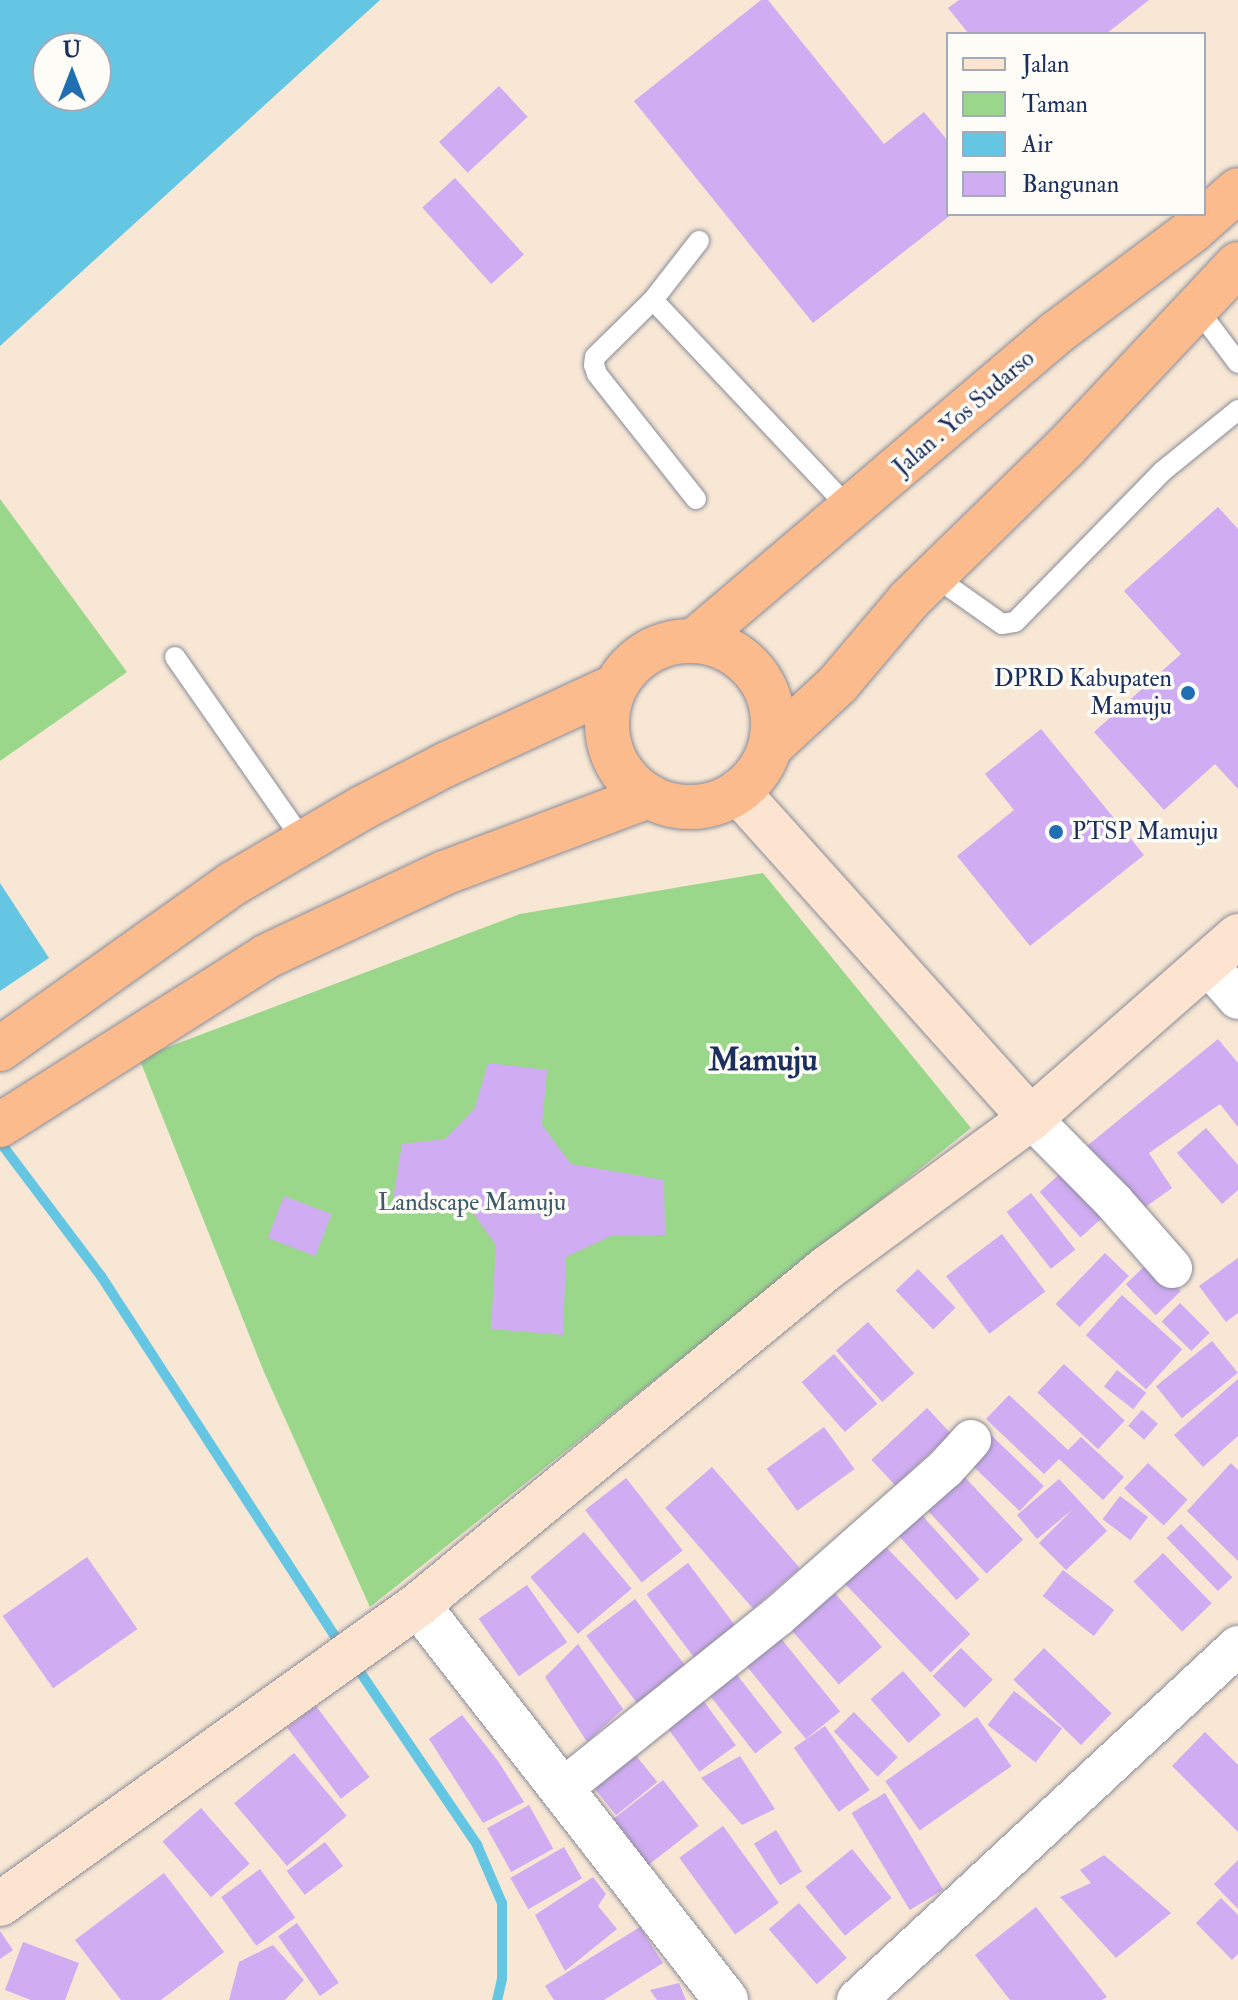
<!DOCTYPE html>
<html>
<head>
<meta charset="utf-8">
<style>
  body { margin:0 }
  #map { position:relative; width:1238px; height:2000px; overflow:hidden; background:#f7e7d4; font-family:"IM FELL Double Pica",serif }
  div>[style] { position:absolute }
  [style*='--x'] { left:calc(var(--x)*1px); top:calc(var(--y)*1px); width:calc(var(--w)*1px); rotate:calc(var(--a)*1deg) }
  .green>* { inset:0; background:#9ad78b }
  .water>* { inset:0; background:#65c6e3 }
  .stream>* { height:10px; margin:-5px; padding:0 5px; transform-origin:5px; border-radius:5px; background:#65c6e3 }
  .building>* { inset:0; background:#d0acf2; transform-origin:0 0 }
  .roads { filter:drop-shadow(0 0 2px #898b99) drop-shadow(0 0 2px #898b99) }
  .service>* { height:20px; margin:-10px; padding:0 10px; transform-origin:10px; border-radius:10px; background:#fff }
  .minor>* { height:40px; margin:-20px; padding:0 20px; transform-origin:20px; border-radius:20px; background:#fff }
  .tertiary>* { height:44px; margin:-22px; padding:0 22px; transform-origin:22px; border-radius:22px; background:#fff }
  .secondary>* { height:44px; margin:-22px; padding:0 22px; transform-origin:22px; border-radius:22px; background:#fde4d1 }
  .trunk>* { height:44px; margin:-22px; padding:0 22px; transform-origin:22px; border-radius:22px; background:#fbbb8d }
  .trunk>.ring { margin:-22px; padding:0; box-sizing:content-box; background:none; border:44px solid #fbbb8d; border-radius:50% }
  .dots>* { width:22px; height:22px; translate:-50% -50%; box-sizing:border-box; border:4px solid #fdfcf7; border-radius:50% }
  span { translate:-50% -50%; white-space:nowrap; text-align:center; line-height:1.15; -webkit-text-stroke:7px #fdfcf7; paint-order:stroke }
  .street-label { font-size:24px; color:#1b2f5e }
  .poi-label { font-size:24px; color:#1b2f5e }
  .right { translate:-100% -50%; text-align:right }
  .left { translate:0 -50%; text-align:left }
  .park-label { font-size:24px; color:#3b5969 }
  .district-label { font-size:32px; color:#1b2f5e; font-weight:700 }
  .legend { position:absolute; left:946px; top:32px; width:260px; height:184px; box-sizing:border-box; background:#fdfcf7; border:2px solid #a3aaba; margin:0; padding:10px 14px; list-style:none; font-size:24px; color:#1b2f5e }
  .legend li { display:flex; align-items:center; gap:16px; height:40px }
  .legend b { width:40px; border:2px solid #a3aaba }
  .north { position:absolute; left:32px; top:32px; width:80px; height:80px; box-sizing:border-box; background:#fdfcf7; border:2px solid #a3aaba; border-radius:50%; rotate:0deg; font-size:22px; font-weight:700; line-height:32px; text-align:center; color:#1b2f5e }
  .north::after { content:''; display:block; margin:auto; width:28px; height:36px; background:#1f6fb2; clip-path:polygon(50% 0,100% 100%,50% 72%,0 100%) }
</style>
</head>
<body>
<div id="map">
  <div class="green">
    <i style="clip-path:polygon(0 499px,127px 672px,0 761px)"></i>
    <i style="clip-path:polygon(763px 873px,971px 1128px,370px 1607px,264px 1372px,139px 1058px,520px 914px)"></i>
  </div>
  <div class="water">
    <i style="clip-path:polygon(evenodd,0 0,380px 0,0 346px,0 0,48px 48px,96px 48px,96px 96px,48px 96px,48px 48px)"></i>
    <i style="clip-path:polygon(0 883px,49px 958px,0 991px)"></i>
  </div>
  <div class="stream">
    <i style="--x:0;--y:1142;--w:168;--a:53"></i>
    <i style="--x:101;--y:1276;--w:442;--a:57"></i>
    <i style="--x:354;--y:1663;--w:220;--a:55.9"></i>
    <i style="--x:477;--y:1845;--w:63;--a:66.7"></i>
    <i style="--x:502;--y:1903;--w:76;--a:90"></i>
    <i style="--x:502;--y:1979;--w:22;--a:103"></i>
  </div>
  <div class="building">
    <i style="clip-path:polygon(761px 0,768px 0,884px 144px,924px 112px,948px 141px,948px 214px,952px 214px,813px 323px,634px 101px)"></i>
    <i style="clip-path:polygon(959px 0,1149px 0,1106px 34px,969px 34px,948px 8px)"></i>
    <i style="left:499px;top:86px;width:42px;height:82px;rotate:47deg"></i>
    <i style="left:455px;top:178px;width:103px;height:44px;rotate:48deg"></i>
    <i style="clip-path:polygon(1218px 507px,1238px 529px,1238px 789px,1215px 764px,1164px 810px,1094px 732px,1181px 654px,1124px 591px)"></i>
    <i style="clip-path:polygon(1041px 729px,1144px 855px,1030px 946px,957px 856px,1014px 810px,985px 774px)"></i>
    <i style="clip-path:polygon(1218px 1039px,1238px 1063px,1238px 1127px,1220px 1104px,1149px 1153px,1172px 1188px,1133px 1216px,1082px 1150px)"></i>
    <i style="clip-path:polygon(488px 1063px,547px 1070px,542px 1125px,571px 1164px,664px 1180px,665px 1235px,611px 1236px,566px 1257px,563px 1335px,491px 1329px,496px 1245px,468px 1206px,393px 1200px,402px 1144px,445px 1139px,475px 1108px)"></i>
    <i style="clip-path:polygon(1206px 1128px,1238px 1165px,1238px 1190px,1222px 1204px,1177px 1153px)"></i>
    <i style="left:1062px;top:1172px;width:61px;height:30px;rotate:48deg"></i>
    <i style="left:1031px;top:1193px;width:72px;height:31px;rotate:52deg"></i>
    <i style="left:284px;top:1196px;width:51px;height:45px;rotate:21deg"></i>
    <i style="left:1002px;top:1234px;width:72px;height:70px;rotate:53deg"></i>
    <i style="left:1105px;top:1253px;width:33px;height:71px;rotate:44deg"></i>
    <i style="clip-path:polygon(1238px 1258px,1238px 1313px,1226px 1322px,1199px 1286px)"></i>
    <i style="left:1151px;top:1260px;width:43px;height:35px;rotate:46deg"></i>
    <i style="left:918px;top:1269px;width:54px;height:31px;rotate:46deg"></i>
    <i style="left:1122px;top:1295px;width:81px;height:54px;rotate:42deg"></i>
    <i style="left:1180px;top:1303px;width:42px;height:26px;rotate:45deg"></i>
    <i style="left:868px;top:1322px;width:69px;height:43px;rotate:48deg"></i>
    <i style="left:1212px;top:1341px;width:41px;height:72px;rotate:51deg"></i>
    <i style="left:834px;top:1354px;width:66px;height:43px;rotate:49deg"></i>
    <i style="left:1064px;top:1364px;width:83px;height:39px;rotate:43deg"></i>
    <i style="left:1117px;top:1370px;width:37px;height:21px;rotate:38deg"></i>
    <i style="clip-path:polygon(1238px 1379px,1238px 1436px,1203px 1467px,1174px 1435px)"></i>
    <i style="clip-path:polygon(1009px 1395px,1068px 1450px,1081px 1437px,1124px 1477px,1103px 1500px,1059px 1459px,1044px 1474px,986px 1419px)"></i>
    <i style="left:927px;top:1408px;width:35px;height:76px;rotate:47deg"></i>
    <i style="left:1142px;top:1410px;width:21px;height:21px;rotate:41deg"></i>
    <i style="left:824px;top:1427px;width:52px;height:71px;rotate:54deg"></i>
    <i style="left:987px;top:1431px;width:79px;height:35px;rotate:44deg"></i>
    <i style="left:1148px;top:1463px;width:54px;height:35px;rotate:43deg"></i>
    <i style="clip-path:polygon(1231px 1463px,1238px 1470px,1238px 1561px,1187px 1511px)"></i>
    <i style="left:712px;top:1467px;width:134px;height:62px;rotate:49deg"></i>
    <i style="left:961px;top:1473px;width:91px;height:50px;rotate:47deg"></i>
    <i style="left:626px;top:1478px;width:92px;height:52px;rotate:52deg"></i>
    <i style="clip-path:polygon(1059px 1479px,1107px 1531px,1066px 1570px,1039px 1543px,1073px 1509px,1037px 1539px,1017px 1515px)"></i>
    <i style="left:1120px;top:1496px;width:35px;height:29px;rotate:37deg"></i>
    <i style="left:920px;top:1513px;width:89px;height:31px;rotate:48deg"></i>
    <i style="left:1181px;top:1524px;width:74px;height:20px;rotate:46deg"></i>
    <i style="left:584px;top:1532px;width:74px;height:70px;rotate:50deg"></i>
    <i style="left:882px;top:1543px;width:127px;height:55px;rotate:46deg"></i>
    <i style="left:1163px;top:1553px;width:70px;height:41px;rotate:46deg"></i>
    <i style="left:87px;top:1557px;width:88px;height:103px;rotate:55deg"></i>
    <i style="left:688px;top:1563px;width:79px;height:52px;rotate:53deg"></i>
    <i style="left:1063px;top:1570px;width:65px;height:33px;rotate:38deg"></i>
    <i style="left:527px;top:1585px;width:70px;height:59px;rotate:55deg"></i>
    <i style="left:834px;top:1592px;width:73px;height:57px;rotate:49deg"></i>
    <i style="left:635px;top:1599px;width:89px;height:61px;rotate:53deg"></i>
    <i style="left:779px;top:1636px;width:97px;height:44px;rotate:51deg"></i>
    <i style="clip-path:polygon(578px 1644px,623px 1709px,587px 1742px,545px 1677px)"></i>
    <i style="left:961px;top:1648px;width:45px;height:40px;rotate:45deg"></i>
    <i style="left:1044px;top:1648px;width:94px;height:44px;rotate:44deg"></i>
    <i style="left:734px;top:1671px;width:78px;height:34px;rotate:52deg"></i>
    <i style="left:903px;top:1671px;width:58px;height:43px;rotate:49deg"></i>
    <i style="left:1014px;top:1691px;width:61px;height:43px;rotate:38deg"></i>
    <i style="left:700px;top:1696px;width:61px;height:45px;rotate:54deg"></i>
    <i style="left:316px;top:1706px;width:89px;height:36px;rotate:53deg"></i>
    <i style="left:854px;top:1712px;width:63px;height:28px;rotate:46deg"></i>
    <i style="clip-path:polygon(462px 1715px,498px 1761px,524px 1802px,483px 1823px,429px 1739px)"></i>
    <i style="left:977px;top:1717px;width:60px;height:112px;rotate:55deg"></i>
    <i style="left:825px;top:1726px;width:78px;height:38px;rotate:55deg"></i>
    <i style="clip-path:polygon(1205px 1732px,1238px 1765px,1238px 1832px,1172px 1766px)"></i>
    <i style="left:629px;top:1747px;width:45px;height:53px;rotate:51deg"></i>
    <i style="left:294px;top:1753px;width:82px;height:78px;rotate:50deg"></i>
    <i style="clip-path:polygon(740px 1756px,775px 1809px,742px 1825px,701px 1778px)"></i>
    <i style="left:663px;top:1780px;width:58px;height:64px;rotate:52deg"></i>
    <i style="left:885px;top:1793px;width:113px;height:39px;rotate:59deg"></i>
    <i style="left:529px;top:1805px;width:50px;height:48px;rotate:61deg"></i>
    <i style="left:201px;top:1808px;width:74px;height:51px;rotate:49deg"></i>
    <i style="left:723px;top:1826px;width:95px;height:54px;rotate:54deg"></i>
    <i style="left:776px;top:1830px;width:49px;height:26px;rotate:58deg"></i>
    <i style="left:325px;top:1842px;width:30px;height:48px;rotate:53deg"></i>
    <i style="left:564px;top:1847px;width:36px;height:62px;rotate:60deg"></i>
    <i style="left:852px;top:1849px;width:63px;height:60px;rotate:51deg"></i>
    <i style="clip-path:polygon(1104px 1855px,1171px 1913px,1116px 1958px,1060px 1897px,1091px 1883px,1080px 1870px)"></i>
    <i style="clip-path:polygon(1238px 1860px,1238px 1909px,1214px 1884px)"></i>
    <i style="left:260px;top:1869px;width:60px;height:48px;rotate:54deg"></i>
    <i style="clip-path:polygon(164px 1873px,224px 1952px,161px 2000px,121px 2000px,75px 1940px)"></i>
    <i style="clip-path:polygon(593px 1877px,606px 1894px,598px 1906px,617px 1929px,565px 1971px,535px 1915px)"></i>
    <i style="clip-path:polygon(1221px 1898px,1238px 1915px,1238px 1954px,1232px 1960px,1196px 1923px)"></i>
    <i style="left:799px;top:1903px;width:73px;height:40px;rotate:49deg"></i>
    <i style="clip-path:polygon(1036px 1907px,1107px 1997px,1102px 2000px,1010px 2000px,975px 1955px)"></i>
    <i style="left:297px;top:1923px;width:73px;height:23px;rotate:55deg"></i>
    <i style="clip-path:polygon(640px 1927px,663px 1963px,604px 2000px,554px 2000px,545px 1986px)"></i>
    <i style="clip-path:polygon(0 1931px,13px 1950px,0 1959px)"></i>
    <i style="clip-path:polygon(23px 1942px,79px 1963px,65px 2000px,31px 2000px,5px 1990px)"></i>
    <i style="clip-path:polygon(273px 1945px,304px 1980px,285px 2000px,229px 2000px,239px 1962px)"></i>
    <i style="clip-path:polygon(679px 1983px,686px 2000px,657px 2000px,650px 1990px)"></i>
  </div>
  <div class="roads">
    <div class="service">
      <i style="--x:653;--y:300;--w:287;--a:46.7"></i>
      <i style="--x:1196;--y:307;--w:70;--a:53.1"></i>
      <i style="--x:696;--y:499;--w:159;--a:-128.4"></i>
      <i style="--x:597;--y:374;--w:9;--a:-108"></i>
      <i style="--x:594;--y:365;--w:8;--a:-83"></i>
      <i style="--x:595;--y:357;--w:81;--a:-44.5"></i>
      <i style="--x:653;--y:300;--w:75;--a:-52.1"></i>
      <i style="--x:934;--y:576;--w:83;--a:35.2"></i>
      <i style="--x:1002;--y:624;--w:13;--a:-9"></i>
      <i style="--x:1015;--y:622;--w:211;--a:-45.6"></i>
      <i style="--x:1163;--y:471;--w:97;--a:-39.1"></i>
      <i style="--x:175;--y:657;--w:226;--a:55.1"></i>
    </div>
    <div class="minor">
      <i style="--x:1208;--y:965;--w:45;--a:48.6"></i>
      <i style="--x:1031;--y:1118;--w:118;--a:45.3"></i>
      <i style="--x:1114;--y:1202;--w:88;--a:48.7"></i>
      <i style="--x:562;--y:1789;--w:275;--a:-38.7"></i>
      <i style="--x:777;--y:1617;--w:224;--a:-41.4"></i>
      <i style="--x:945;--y:1469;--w:39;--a:-48"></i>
      <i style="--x:857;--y:2000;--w:520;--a:-42.9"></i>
    </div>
    <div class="tertiary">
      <i style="--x:418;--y:1605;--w:501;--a:52.05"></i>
    </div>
    <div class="secondary">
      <i style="--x:738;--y:792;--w:438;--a:48.1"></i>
      <i style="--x:0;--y:1904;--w:514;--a:-35.58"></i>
      <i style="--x:418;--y:1605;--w:530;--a:-39.49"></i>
      <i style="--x:827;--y:1268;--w:253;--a:-36.3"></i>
      <i style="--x:1031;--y:1118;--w:276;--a:-41.3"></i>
    </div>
    <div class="trunk">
      <i style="--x:694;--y:641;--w:475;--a:-40.4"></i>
      <i style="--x:1056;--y:333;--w:171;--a:-36.9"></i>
      <i style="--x:1193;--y:230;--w:60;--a:-41.6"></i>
      <i class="ring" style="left:607px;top:641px;width:122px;height:122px"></i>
      <i style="--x:770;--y:747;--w:93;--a:-42.8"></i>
      <i style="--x:838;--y:684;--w:110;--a:-49.8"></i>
      <i style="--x:909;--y:600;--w:219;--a:-44.3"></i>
      <i style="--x:1066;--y:447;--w:251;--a:-46.8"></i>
      <i style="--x:0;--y:1049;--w:285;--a:-35.4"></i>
      <i style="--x:232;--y:884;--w:151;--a:-30.3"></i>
      <i style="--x:362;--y:808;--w:96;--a:-27.4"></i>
      <i style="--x:447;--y:764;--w:186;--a:-24.8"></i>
      <i style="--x:0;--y:1125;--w:316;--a:-32.3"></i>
      <i style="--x:267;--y:956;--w:195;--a:-25.1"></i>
      <i style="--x:444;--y:873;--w:219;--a:-20.6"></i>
    </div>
  </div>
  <div class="dots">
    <i style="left:1188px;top:693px;background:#1f6fb2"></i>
    <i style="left:1056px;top:832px;background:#1f6fb2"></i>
  </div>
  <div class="street-label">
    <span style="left:964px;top:413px;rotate:-41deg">Jalan . Yos Sudarso</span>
  </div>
  <div class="poi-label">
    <span class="right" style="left:1172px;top:693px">DPRD Kabupaten<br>Mamuju</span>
    <span class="left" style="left:1072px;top:832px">PTSP Mamuju</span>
  </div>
  <div class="park-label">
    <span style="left:472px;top:1203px">Landscape Mamuju</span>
  </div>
  <div class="district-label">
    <span style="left:763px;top:1060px">Mamuju</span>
  </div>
  <ul class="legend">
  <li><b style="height:10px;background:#fde4d1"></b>Jalan</li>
  <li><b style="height:22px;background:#9ad78b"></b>Taman</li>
  <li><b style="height:22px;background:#65c6e3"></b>Air</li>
  <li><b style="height:22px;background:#d0acf2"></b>Bangunan</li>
  </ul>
  <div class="north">U</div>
</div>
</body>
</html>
